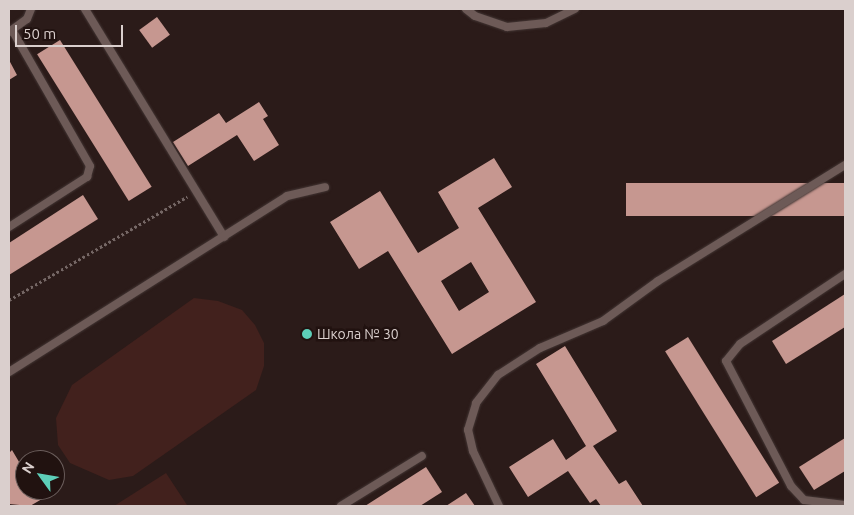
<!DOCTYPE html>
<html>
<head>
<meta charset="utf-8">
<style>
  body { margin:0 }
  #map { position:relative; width:854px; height:515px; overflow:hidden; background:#2b1b19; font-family:Ubuntu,sans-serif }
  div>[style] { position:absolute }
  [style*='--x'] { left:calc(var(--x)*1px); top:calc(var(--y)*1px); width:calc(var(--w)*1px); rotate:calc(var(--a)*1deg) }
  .green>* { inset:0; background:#42211d }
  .building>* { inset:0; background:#c69790; transform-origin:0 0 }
  .path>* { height:2.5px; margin-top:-1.25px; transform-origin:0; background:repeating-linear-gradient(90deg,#756765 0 2.5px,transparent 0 5px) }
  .roads { filter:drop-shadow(0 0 1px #433634) drop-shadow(0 0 1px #433634) }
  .lane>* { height:8px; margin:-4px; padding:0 4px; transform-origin:4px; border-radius:4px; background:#6d5a57 }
  .dots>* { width:14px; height:14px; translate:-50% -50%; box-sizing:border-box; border:2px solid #211210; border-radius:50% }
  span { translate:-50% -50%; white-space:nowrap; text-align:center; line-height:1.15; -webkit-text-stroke:5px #211210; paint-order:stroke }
  .poi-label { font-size:14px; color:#dacfcd }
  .left { translate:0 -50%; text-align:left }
  .frame { position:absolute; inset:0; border:10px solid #dacfcd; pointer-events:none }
  .north { position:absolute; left:15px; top:450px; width:50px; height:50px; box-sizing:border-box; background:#211210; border:1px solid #6b5e5c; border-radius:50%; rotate:302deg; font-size:14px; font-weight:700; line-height:20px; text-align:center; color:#dacfcd }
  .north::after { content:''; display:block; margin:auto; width:18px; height:22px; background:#5dceb8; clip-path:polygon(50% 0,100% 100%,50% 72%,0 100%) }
  .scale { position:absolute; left:15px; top:25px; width:108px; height:22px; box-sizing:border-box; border:2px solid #dacfcd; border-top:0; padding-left:6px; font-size:15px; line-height:18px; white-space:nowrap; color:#dacfcd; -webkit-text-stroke:4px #211210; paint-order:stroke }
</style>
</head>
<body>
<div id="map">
  <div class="green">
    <i style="clip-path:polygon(194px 298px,218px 301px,242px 310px,255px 325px,264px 343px,264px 366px,256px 390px,133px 476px,109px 480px,70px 463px,58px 445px,56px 418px,72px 385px)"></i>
    <i style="clip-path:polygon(166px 473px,187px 505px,114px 506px)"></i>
  </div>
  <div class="building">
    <i style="left:157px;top:17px;width:22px;height:22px;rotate:54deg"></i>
    <i style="left:60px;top:40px;width:173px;height:27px;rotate:58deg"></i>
    <i style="clip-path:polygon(9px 60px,17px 75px,9px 80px)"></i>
    <i style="clip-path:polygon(259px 102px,268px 116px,263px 119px,279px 145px,254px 161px,237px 135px,188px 166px,173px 142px,219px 113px,226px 123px)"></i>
    <i style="clip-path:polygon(evenodd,494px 158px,512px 187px,478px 208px,536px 302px,452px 354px,388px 251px,359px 269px,330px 222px,380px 191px,418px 253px,459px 228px,438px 192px,494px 158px,471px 262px,489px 292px,459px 311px,441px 281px,471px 262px)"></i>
    <i style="left:845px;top:183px;width:33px;height:219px;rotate:90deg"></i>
    <i style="clip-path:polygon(83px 195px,98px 219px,9px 275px,9px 243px)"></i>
    <i style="clip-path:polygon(845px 294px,845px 327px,786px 364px,772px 341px)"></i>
    <i style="left:688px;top:337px;width:172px;height:27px;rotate:58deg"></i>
    <i style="clip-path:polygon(565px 346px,617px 431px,593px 446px,619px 484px,626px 480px,643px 506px,601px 506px,596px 499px,590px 503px,568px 471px,528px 497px,509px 467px,553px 439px,566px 460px,586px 446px,536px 364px)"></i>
    <i style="clip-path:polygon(845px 438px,845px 471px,814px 490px,799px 467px)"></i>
    <i style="clip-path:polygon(12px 450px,25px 472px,25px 490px,36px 490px,42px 499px,30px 506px,9px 504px,9px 453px)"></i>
    <i style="clip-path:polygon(426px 467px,442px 492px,420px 506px,365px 506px)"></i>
    <i style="clip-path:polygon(466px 493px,475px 506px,446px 506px)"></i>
  </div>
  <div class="path">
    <i style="--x:9;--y:300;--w:206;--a:-30.1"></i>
  </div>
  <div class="roads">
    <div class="lane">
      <i style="--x:85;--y:9;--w:267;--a:58.6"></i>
      <i style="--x:466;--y:9;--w:11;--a:38"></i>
      <i style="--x:475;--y:16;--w:34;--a:19"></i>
      <i style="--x:507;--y:27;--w:39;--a:-6"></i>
      <i style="--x:546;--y:23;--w:32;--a:-26"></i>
      <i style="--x:9;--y:32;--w:22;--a:-36"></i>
      <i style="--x:27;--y:19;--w:11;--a:-68"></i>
      <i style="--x:9;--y:227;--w:93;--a:-32.7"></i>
      <i style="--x:87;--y:177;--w:11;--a:-75"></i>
      <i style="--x:90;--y:166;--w:157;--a:-119.8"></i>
      <i style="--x:845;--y:274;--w:126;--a:146.3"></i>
      <i style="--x:740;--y:344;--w:22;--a:129"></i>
      <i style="--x:726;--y:361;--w:141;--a:62.5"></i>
      <i style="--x:791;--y:486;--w:19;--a:47"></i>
      <i style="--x:804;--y:500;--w:41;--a:7"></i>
      <i style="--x:9;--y:372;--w:329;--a:-32.3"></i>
      <i style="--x:287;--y:196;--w:39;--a:-13"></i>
      <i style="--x:341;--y:506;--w:95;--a:-31.7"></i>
      <i style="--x:499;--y:506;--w:61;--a:-115.3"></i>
      <i style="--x:473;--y:451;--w:22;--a:-103"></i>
      <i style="--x:468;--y:430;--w:28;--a:-73"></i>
      <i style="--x:476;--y:403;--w:36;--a:-52"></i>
      <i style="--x:498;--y:375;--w:50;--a:-32.7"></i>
      <i style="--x:540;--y:348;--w:69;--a:-23.2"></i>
      <i style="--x:603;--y:321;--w:68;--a:-36"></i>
      <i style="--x:658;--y:281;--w:220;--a:-31.8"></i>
    </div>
  </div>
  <div class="dots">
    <i style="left:307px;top:334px;background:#5dceb8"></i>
  </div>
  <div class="poi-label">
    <span class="left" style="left:317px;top:334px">Школа № 30</span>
  </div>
  <div class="frame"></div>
  <div class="north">N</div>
  <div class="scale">50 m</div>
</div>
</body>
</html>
